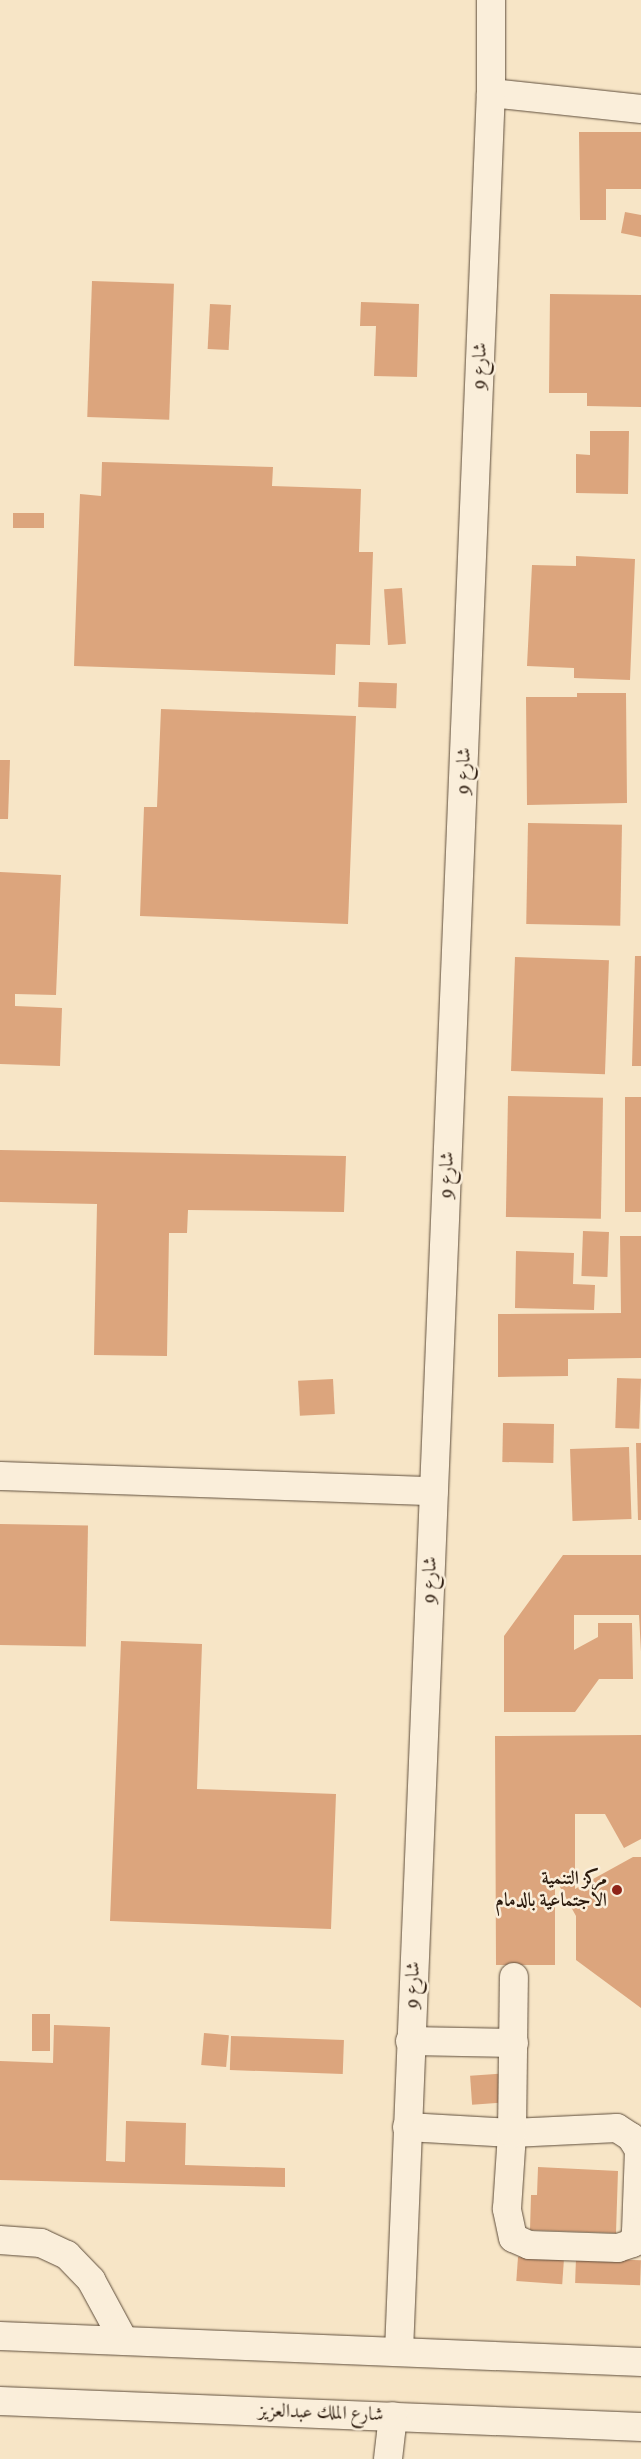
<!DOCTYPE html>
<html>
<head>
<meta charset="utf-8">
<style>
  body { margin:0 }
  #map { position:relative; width:641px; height:2459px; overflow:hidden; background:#f7e5c6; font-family:"IM FELL Double Pica",Amiri,serif }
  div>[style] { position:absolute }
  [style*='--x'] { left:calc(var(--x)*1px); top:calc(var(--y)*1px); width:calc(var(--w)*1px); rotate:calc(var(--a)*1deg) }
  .building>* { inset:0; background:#dca57d; transform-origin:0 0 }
  .roads { filter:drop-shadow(0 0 1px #5f4e3c) drop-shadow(0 0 1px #5f4e3c) }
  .minor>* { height:28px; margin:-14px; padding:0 14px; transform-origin:14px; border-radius:14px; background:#faeeda }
  .dots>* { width:14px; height:14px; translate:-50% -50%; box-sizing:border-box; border:2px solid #faeeda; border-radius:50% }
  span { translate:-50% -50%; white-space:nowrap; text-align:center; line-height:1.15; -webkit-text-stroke:5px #faeeda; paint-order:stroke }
  .street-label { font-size:19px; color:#2c1b0e }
  .poi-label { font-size:19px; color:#2c1b0e; font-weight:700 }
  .right { translate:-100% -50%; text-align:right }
</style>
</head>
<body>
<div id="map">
  <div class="building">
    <i style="clip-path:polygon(579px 132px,641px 132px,641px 189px,606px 189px,606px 220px,580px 220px)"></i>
    <i style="clip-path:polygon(625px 212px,641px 215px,641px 237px,621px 233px)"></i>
    <i style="left:92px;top:281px;width:82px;height:136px;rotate:2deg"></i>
    <i style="clip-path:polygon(550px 294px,641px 295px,641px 407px,587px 406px,587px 393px,549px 393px)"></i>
    <i style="clip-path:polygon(361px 302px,419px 304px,417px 377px,374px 376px,376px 326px,360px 326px)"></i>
    <i style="left:210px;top:304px;width:21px;height:45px;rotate:3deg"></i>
    <i style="clip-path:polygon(590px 431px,629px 431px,628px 494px,576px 493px,576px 454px,590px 455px)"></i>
    <i style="clip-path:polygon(102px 462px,273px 467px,272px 486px,361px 489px,359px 552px,373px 552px,370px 645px,336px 644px,335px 675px,74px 666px,80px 494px,101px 496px)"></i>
    <i style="left:13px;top:513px;width:31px;height:15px"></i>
    <i style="clip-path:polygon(576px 556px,635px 559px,630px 680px,574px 678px,574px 668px,527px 666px,532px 565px,576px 566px)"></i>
    <i style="left:402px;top:588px;width:56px;height:18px;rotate:86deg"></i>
    <i style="left:359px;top:682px;width:38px;height:25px;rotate:2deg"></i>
    <i style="clip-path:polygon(577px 693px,626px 693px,627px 803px,527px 805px,526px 697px,577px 697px)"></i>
    <i style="clip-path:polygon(161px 709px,356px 716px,348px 924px,140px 916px,144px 807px,157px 807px)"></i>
    <i style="clip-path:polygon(0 760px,10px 760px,8px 819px,0 819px)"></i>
    <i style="left:528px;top:823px;width:94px;height:101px;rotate:1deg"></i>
    <i style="clip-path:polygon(0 872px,61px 875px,56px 995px,15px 994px,15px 1006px,62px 1008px,60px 1066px,0 1064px)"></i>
    <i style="clip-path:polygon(635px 956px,641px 956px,641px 1066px,632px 1066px)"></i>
    <i style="left:515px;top:957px;width:94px;height:114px;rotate:2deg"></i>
    <i style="left:508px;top:1096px;width:95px;height:121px;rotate:1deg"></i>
    <i style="left:625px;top:1097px;width:16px;height:115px"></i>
    <i style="clip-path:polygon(0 1150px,346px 1156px,344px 1212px,188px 1210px,187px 1233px,169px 1233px,167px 1356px,94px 1355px,97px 1204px,0 1202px)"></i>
    <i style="left:583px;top:1231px;width:26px;height:45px;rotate:2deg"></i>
    <i style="clip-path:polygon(620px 1236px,641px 1236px,641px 1358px,568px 1359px,568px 1376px,498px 1377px,498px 1314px,621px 1313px)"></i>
    <i style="clip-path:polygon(516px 1251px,574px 1253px,573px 1284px,595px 1285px,594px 1310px,515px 1308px)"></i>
    <i style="left:617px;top:1378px;width:24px;height:50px;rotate:2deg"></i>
    <i style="left:333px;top:1379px;width:35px;height:35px;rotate:87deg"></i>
    <i style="left:503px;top:1423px;width:51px;height:39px;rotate:1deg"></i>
    <i style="clip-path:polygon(636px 1443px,641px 1443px,641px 1520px,638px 1520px)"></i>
    <i style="left:629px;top:1447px;width:72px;height:59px;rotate:88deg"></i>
    <i style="left:0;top:1524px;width:88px;height:121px;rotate:1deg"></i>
    <i style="clip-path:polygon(563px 1555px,641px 1555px,641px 1652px,639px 1615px,574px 1615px,574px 1650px,598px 1637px,598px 1623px,632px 1623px,633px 1679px,599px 1679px,575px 1712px,504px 1712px,504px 1636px)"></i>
    <i style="clip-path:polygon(121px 1641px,202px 1644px,197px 1789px,336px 1794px,331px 1929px,110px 1921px)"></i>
    <i style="clip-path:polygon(641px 1735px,641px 1839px,624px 1848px,605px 1814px,575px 1814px,575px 1889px,633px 1857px,641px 1857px,641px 2008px,576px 1960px,576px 1916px,555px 1878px,555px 1965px,496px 1965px,495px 1736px)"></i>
    <i style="left:32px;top:2014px;width:18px;height:37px"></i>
    <i style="clip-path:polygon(54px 2025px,110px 2027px,106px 2161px,125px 2162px,126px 2121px,186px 2123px,185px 2165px,285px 2168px,285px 2187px,0 2180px,0 2061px,53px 2063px)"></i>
    <i style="left:204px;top:2033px;width:25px;height:32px;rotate:5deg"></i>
    <i style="left:231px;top:2036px;width:113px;height:34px;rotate:2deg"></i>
    <i style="left:510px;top:2073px;width:29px;height:40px;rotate:86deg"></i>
    <i style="clip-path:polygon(538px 2167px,618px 2171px,616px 2233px,530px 2230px,531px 2195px,537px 2195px)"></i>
    <i style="left:518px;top:2257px;width:46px;height:24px;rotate:4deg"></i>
    <i style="left:576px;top:2258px;width:65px;height:25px;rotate:2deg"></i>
  </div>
  <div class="roads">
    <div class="minor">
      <i style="--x:491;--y:93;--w:151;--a:6.1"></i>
      <i style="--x:0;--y:1476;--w:434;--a:2"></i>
      <i style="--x:410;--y:2041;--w:104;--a:1.1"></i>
      <i style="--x:407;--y:2127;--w:105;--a:3.3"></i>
      <i style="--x:512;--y:2133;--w:105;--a:-2.7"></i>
      <i style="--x:617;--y:2128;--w:17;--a:33"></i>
      <i style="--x:631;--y:2137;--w:15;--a:58"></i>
      <i style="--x:639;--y:2150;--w:82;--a:92.1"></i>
      <i style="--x:636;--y:2232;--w:11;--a:105"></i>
      <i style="--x:633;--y:2243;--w:16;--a:162"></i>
      <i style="--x:618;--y:2248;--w:89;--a:-178.1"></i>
      <i style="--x:529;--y:2245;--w:17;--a:-156"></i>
      <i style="--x:513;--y:2238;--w:30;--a:-102"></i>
      <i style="--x:507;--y:2209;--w:76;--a:-86.2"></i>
      <i style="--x:512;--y:2133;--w:156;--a:-89.3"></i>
      <i style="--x:0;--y:2240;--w:41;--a:4.2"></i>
      <i style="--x:41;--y:2243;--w:29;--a:25"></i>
      <i style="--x:67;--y:2255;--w:35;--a:46"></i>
      <i style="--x:91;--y:2280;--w:69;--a:61.6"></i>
      <i style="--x:0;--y:2336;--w:642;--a:2.32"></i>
      <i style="--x:399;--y:2351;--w:2260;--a:-87.67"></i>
      <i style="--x:491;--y:93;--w:93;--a:-90"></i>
      <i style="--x:0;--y:2401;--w:642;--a:2.32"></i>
      <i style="--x:388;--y:2459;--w:43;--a:-83.4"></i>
    </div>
  </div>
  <div class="dots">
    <i style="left:617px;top:1890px;background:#8f2418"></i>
  </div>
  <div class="street-label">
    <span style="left:480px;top:366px;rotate:-88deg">شارع 9</span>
    <span style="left:464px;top:771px;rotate:-88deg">شارع 9</span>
    <span style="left:447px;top:1175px;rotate:-88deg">شارع 9</span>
    <span style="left:430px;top:1580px;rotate:-88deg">شارع 9</span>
    <span style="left:413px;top:1985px;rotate:-88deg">شارع 9</span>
    <span style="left:321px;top:2413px;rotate:2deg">شارع الملك عبدالعزيز</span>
  </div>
  <div class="poi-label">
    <span class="right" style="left:607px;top:1890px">مركز التنمية<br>الاجتماعية بالدمام</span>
  </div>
</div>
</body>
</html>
